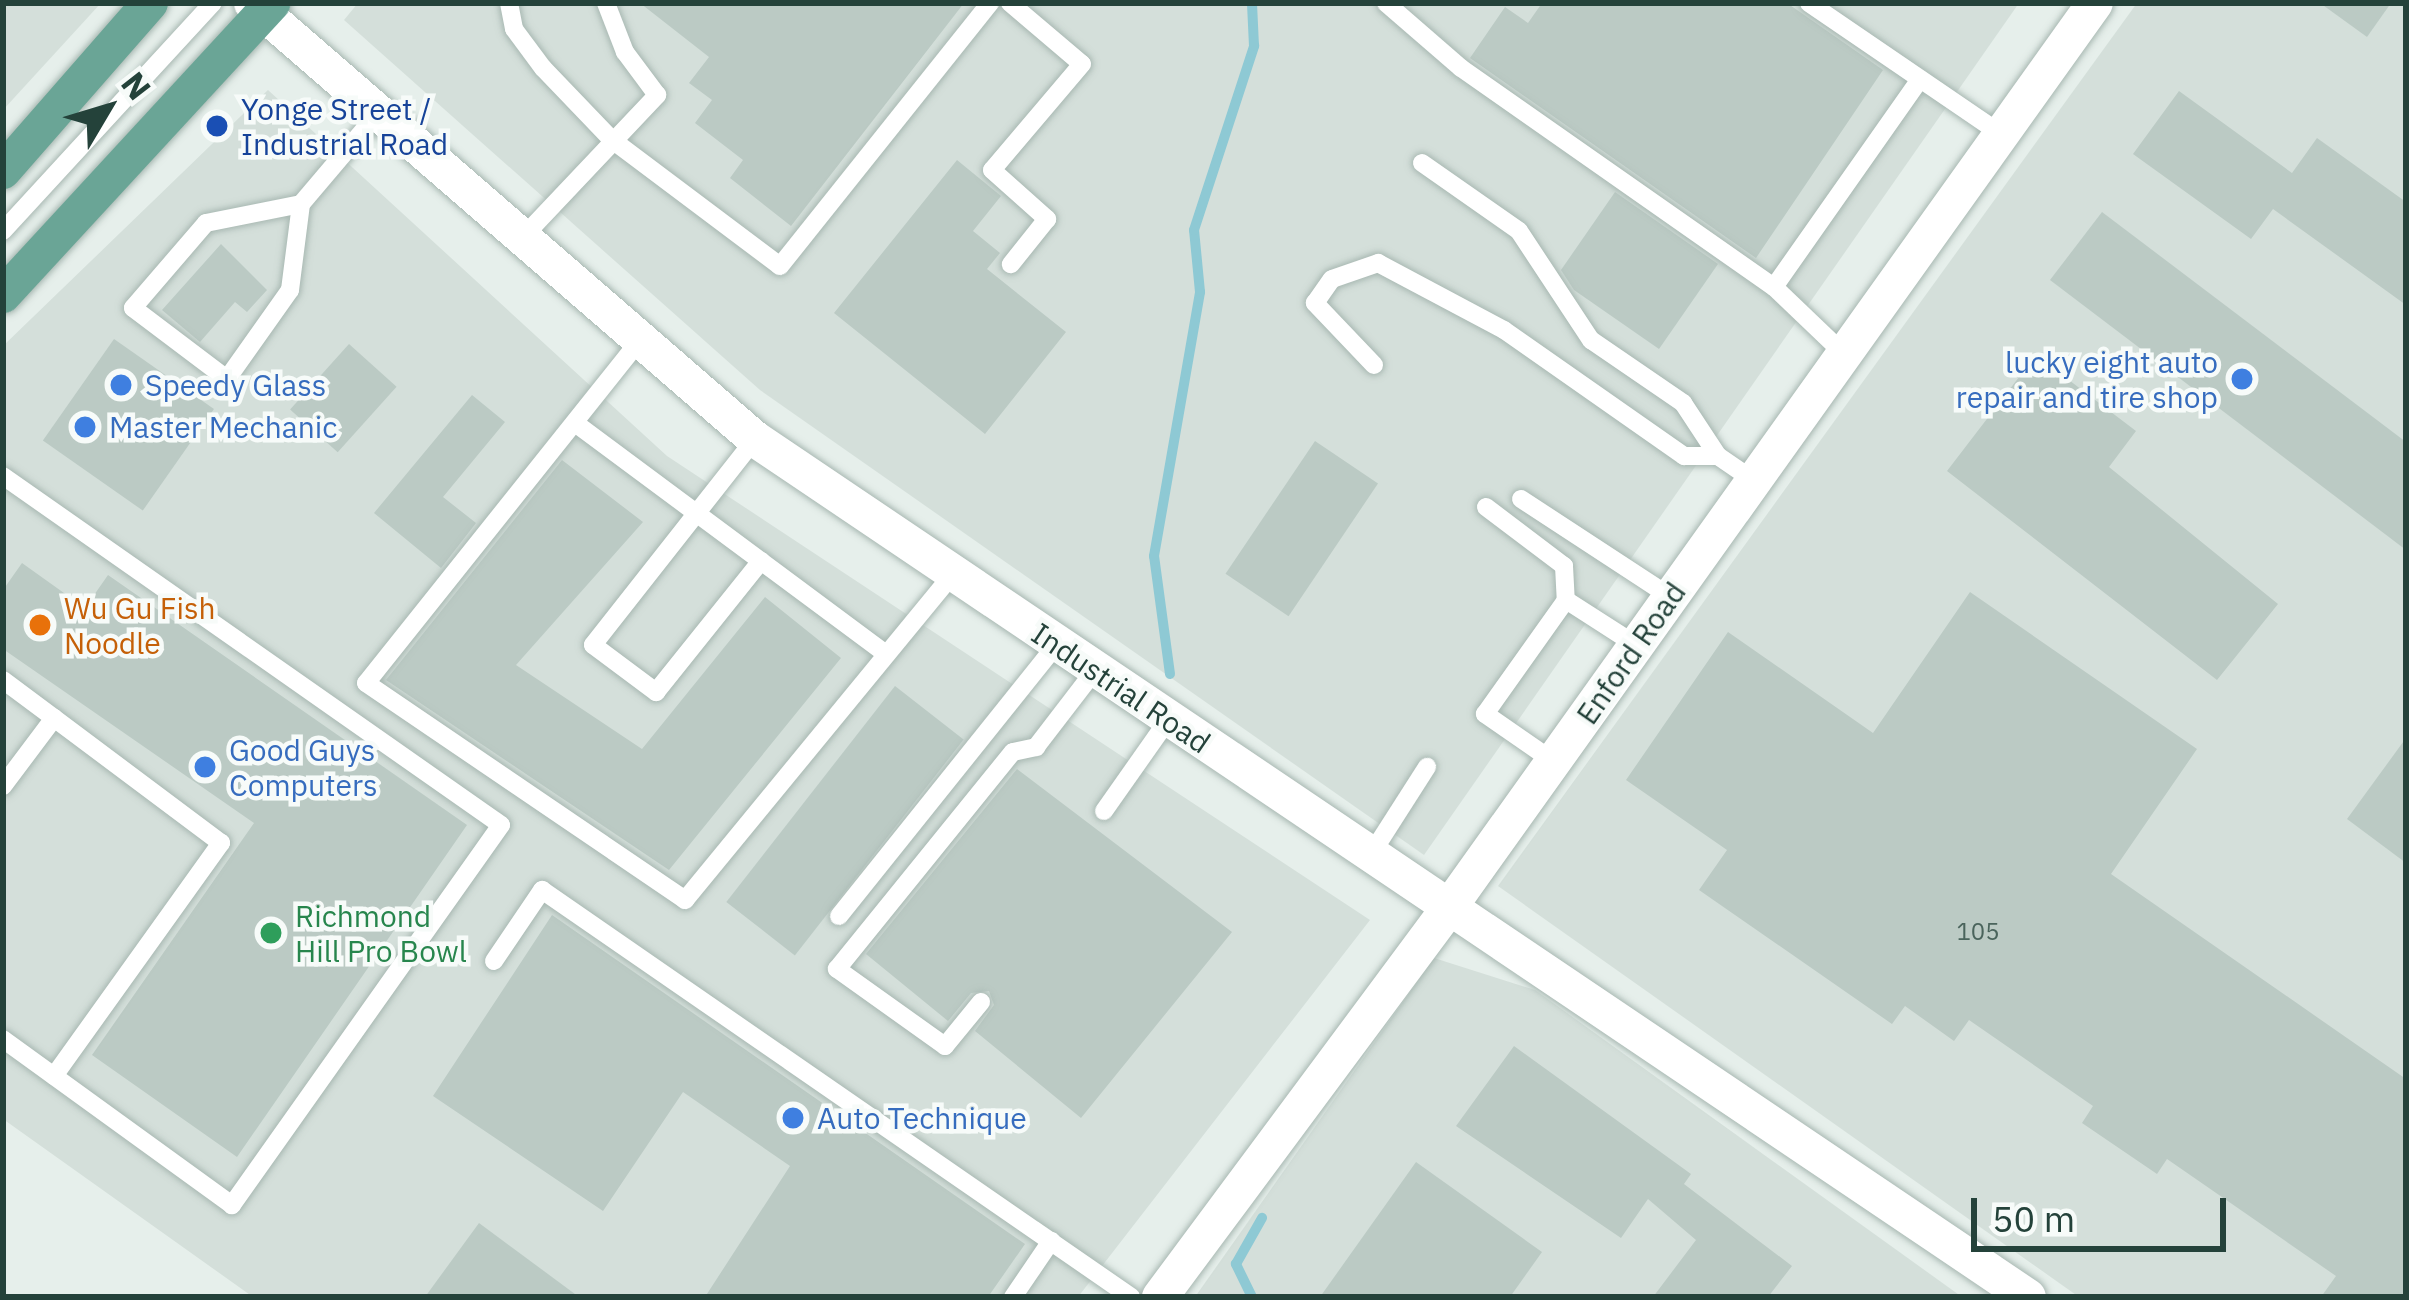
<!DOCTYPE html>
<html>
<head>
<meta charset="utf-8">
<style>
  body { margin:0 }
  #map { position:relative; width:2409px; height:1300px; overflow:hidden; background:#e6efeb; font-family:"IBM Plex Sans",sans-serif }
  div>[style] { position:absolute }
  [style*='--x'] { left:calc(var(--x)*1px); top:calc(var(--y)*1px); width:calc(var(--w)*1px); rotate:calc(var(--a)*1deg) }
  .built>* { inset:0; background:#d4dfda }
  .stream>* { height:10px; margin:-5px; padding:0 5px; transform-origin:5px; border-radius:5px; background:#8ec9d4 }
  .building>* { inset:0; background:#bbcac4; transform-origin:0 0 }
  .roads { filter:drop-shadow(0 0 3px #a8b8b2) drop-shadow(0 0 3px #a8b8b2) }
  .lane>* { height:18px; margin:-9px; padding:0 9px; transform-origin:9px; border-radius:9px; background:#fff }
  .street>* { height:36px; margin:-18px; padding:0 18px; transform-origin:18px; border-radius:18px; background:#fff }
  .primary>* { height:36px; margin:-18px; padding:0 18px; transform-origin:18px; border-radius:18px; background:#6aa596 }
  .dots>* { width:33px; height:33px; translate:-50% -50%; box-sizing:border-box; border:6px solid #f7fbf9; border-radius:50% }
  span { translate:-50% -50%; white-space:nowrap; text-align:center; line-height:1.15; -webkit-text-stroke:9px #f7fbf9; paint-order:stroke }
  .number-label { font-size:24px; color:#4a645c }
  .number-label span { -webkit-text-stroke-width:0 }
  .transit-label { font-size:30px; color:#164399 }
  .left { translate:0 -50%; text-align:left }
  .shop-label { font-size:30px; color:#366cbe }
  .right { translate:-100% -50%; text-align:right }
  .food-label { font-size:30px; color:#c56008 }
  .street-label { font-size:30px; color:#24423a }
  .leisure-label { font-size:30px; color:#27864d }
  .frame { position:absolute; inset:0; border:6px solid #24423a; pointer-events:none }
  .north { position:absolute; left:48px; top:48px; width:120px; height:120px; -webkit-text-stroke:9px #f7fbf9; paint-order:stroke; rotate:52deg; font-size:33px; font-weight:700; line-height:48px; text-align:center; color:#24423a }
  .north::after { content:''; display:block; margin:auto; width:42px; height:54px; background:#24423a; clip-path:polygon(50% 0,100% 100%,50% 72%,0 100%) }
  .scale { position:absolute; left:1971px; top:1198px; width:255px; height:54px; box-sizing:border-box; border:6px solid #24423a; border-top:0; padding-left:15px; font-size:36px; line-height:42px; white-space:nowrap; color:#24423a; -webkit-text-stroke:9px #f7fbf9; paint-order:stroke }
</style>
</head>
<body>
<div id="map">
  <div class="built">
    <i style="clip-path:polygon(3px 3px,101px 3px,3px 110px)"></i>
    <i style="clip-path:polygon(358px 3px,2019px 3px,1424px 855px,760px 390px,344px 20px)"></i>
    <i style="clip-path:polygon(2137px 3px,2406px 3px,2406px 1297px,2079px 1297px,1498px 886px)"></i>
    <i style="clip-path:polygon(268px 90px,667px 456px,1370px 920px,1078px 1297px,253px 1297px,3px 1119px,3px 346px)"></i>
    <i style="clip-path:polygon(1434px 958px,1535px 990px,1962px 1297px,1195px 1297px)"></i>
  </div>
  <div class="stream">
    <i style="--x:1170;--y:674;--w:119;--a:-97.7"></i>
    <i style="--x:1154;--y:556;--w:268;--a:-80.1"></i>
    <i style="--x:1200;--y:292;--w:62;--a:-95.5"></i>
    <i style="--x:1194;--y:230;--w:194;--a:-71.9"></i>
    <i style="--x:1254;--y:46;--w:43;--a:-92.7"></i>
    <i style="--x:1252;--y:1297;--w:37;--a:-116"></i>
    <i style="--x:1236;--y:1264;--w:53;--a:-60.5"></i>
  </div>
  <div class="building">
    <i style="clip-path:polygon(640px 3px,964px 3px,791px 226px,730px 178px,743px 160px,695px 123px,712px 100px,689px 83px,709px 57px)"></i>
    <i style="clip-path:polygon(1542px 3px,1787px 3px,1883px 70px,1756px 258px,1470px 58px,1505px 7px,1528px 23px)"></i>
    <i style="clip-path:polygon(2320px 3px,2391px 3px,2367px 37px)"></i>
    <i style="clip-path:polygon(2179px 91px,2292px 173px,2317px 138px,2406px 202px,2406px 305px,2273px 209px,2251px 239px,2133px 154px)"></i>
    <i style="clip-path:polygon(957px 160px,1001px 196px,973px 231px,1000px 253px,987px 269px,1066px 332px,985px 434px,834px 313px)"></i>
    <i style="clip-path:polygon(1615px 192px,1718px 264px,1659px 349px,1574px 290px,1561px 270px)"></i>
    <i style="clip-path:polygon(2102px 212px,2406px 442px,2406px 550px,2050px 280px)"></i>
    <i style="clip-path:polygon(221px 244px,267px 290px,247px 312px,235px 302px,200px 342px,162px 310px)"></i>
    <i style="left:114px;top:339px;width:122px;height:124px;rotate:35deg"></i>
    <i style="left:349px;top:344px;width:64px;height:88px;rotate:42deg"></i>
    <i style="clip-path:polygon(2036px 355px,2136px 431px,2109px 467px,2278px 604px,2217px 680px,1947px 471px)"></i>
    <i style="clip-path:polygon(472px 395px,505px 422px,443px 497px,476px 523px,441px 568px,374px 513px)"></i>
    <i style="left:1315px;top:441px;width:76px;height:160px;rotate:34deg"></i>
    <i style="clip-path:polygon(562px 460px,643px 522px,516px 665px,642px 749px,765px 597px,841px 658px,669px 870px,386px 680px)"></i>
    <i style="clip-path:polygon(22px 563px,85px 608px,108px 575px,467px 825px,237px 1157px,92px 1055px,254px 823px,3px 649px,3px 590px)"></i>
    <i style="clip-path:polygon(1970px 592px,2197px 749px,2111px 874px,2406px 1079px,2406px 1297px,2321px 1297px,2336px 1276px,2167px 1159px,2157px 1174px,2082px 1123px,2093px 1106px,1969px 1020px,1954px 1041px,1905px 1006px,1892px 1024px,1699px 890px,1727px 850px,1626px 780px,1728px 632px,1873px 733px)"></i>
    <i style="left:895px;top:686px;width:87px;height:274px;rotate:38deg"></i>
    <i style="clip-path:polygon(2406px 738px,2406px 863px,2347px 819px)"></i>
    <i style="clip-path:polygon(1017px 769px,1232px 932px,1081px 1118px,975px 1031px,994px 1005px,989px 991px,971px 993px,948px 1021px,866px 954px)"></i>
    <i style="clip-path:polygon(552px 915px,1025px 1244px,988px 1297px,705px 1297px,790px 1166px,683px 1092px,603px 1211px,433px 1096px)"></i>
    <i style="clip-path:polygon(1514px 1046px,1691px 1174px,1684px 1184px,1792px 1266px,1768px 1297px,1653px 1297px,1696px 1240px,1648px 1199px,1621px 1238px,1456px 1126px)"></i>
    <i style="clip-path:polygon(1416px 1162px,1542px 1252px,1510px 1297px,1320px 1297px)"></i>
    <i style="clip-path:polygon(479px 1223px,579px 1297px,425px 1297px)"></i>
  </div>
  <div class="roads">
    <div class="lane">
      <i style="--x:509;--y:3;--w:26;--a:79"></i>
      <i style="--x:514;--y:29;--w:49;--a:53.4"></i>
      <i style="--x:543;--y:68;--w:98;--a:46.2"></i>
      <i style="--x:611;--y:139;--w:211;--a:36.9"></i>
      <i style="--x:780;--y:266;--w:337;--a:-51.4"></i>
      <i style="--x:1010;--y:3;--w:94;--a:40.3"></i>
      <i style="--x:1082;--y:64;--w:139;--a:130.3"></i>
      <i style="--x:992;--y:170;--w:74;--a:41.7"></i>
      <i style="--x:1047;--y:219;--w:58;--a:128.7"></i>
      <i style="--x:1386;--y:3;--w:99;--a:40.9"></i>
      <i style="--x:1461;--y:68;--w:382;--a:35"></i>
      <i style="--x:1774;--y:287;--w:97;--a:43.7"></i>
      <i style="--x:1809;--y:3;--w:232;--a:34.3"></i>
      <i style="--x:1422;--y:163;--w:118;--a:35"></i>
      <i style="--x:1519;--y:231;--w:131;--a:56.6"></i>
      <i style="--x:1591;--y:340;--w:112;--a:34.4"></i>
      <i style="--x:1683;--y:403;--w:64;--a:56.6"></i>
      <i style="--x:1718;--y:456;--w:42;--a:34.4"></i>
      <i style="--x:301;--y:204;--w:97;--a:168.7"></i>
      <i style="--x:206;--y:223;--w:112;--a:130.7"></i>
      <i style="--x:133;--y:308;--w:118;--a:37.1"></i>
      <i style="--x:227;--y:379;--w:109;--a:-54.7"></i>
      <i style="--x:290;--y:290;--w:87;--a:-82.7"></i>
      <i style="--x:301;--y:204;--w:122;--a:-49.7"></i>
      <i style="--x:3;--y:231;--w:310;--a:-47.4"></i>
      <i style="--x:522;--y:238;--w:197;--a:-46.6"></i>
      <i style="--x:657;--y:95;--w:54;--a:-126.7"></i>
      <i style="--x:625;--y:52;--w:53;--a:-111.2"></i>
      <i style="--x:1774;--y:287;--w:254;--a:-54.9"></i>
      <i style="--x:640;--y:340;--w:439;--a:128.6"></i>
      <i style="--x:366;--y:683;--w:386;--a:34.2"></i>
      <i style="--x:685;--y:900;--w:422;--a:-50.6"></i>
      <i style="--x:1374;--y:365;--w:86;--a:-133.6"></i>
      <i style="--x:1315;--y:303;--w:29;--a:-55"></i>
      <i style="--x:1332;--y:279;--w:49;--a:-19.2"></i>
      <i style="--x:1378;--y:263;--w:143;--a:28"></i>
      <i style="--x:1504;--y:330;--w:220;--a:35"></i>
      <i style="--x:1684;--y:456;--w:34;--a:0"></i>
      <i style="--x:575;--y:423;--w:386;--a:36.6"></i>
      <i style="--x:755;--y:439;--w:262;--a:128.2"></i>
      <i style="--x:593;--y:645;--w:79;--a:36.7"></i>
      <i style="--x:656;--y:692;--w:168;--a:-51.3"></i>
      <i style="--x:3;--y:476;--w:608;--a:35.02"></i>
      <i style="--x:501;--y:825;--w:466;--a:125.3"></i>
      <i style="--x:232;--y:1205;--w:283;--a:-144.1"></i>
      <i style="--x:1521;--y:499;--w:179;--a:33.2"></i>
      <i style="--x:1486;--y:507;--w:98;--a:37.1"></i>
      <i style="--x:1564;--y:566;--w:34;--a:87"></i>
      <i style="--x:3;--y:680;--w:64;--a:36.7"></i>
      <i style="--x:54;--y:718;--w:85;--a:126.9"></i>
      <i style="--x:1553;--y:761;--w:83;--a:-145.3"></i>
      <i style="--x:1485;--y:714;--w:140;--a:-54.6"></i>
      <i style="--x:1566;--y:600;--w:83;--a:32.7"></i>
      <i style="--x:1104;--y:811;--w:111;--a:-54.9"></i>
      <i style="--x:1370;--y:856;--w:106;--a:-57.4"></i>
      <i style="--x:839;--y:916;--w:349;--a:-51.3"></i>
      <i style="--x:494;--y:961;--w:86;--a:-55.9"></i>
      <i style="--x:542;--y:890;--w:716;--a:34.64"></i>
      <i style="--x:981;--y:1002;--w:57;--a:129.3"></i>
      <i style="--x:945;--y:1046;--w:133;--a:-144.5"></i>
      <i style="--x:837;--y:969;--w:279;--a:-51"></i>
      <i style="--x:1013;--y:752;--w:24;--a:-12"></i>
      <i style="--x:1036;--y:747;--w:97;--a:-52.5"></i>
      <i style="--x:54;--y:1076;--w:287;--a:-54.4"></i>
      <i style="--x:221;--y:843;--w:209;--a:-143.2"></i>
      <i style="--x:1013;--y:1297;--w:68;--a:-55.8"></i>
    </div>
    <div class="street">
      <i style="--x:252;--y:3;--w:666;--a:40.92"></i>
      <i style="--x:755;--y:439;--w:1535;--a:33.98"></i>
      <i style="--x:1160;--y:1297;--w:483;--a:-53.4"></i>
      <i style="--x:1448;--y:909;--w:1113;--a:-54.47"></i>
    </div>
    <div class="primary">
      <i style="--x:3;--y:171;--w:223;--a:-48.8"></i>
      <i style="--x:3;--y:295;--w:397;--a:-47.3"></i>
    </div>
  </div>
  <div class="dots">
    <i style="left:217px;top:126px;background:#1a4fb4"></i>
    <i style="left:2242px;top:379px;background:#3f7fe0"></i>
    <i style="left:121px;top:385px;background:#3f7fe0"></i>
    <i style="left:85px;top:427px;background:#3f7fe0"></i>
    <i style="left:40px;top:625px;background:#e8710a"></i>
    <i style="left:205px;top:767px;background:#3f7fe0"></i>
    <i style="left:271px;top:933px;background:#2e9e5b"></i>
    <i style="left:793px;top:1118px;background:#3f7fe0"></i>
  </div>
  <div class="number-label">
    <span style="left:1978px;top:932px">105</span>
  </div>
  <div class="transit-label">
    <span class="left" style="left:241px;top:126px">Yonge Street /<br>Industrial Road</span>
  </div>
  <div class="shop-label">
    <span class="right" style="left:2218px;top:379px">lucky eight auto<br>repair and tire shop</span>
    <span class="left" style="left:145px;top:385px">Speedy Glass</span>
    <span class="left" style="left:109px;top:427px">Master Mechanic</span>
    <span class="left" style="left:229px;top:767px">Good Guys<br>Computers</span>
    <span class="left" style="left:817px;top:1118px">Auto Technique</span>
  </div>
  <div class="food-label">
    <span class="left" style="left:64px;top:625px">Wu Gu Fish<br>Noodle</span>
  </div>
  <div class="street-label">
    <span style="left:1631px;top:653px;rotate:-55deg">Enford Road</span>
    <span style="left:1121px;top:688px;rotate:34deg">Industrial Road</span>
  </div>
  <div class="leisure-label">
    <span class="left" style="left:295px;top:933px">Richmond<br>Hill Pro Bowl</span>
  </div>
  <div class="frame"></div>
  <div class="north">N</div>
  <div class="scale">50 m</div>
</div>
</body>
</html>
